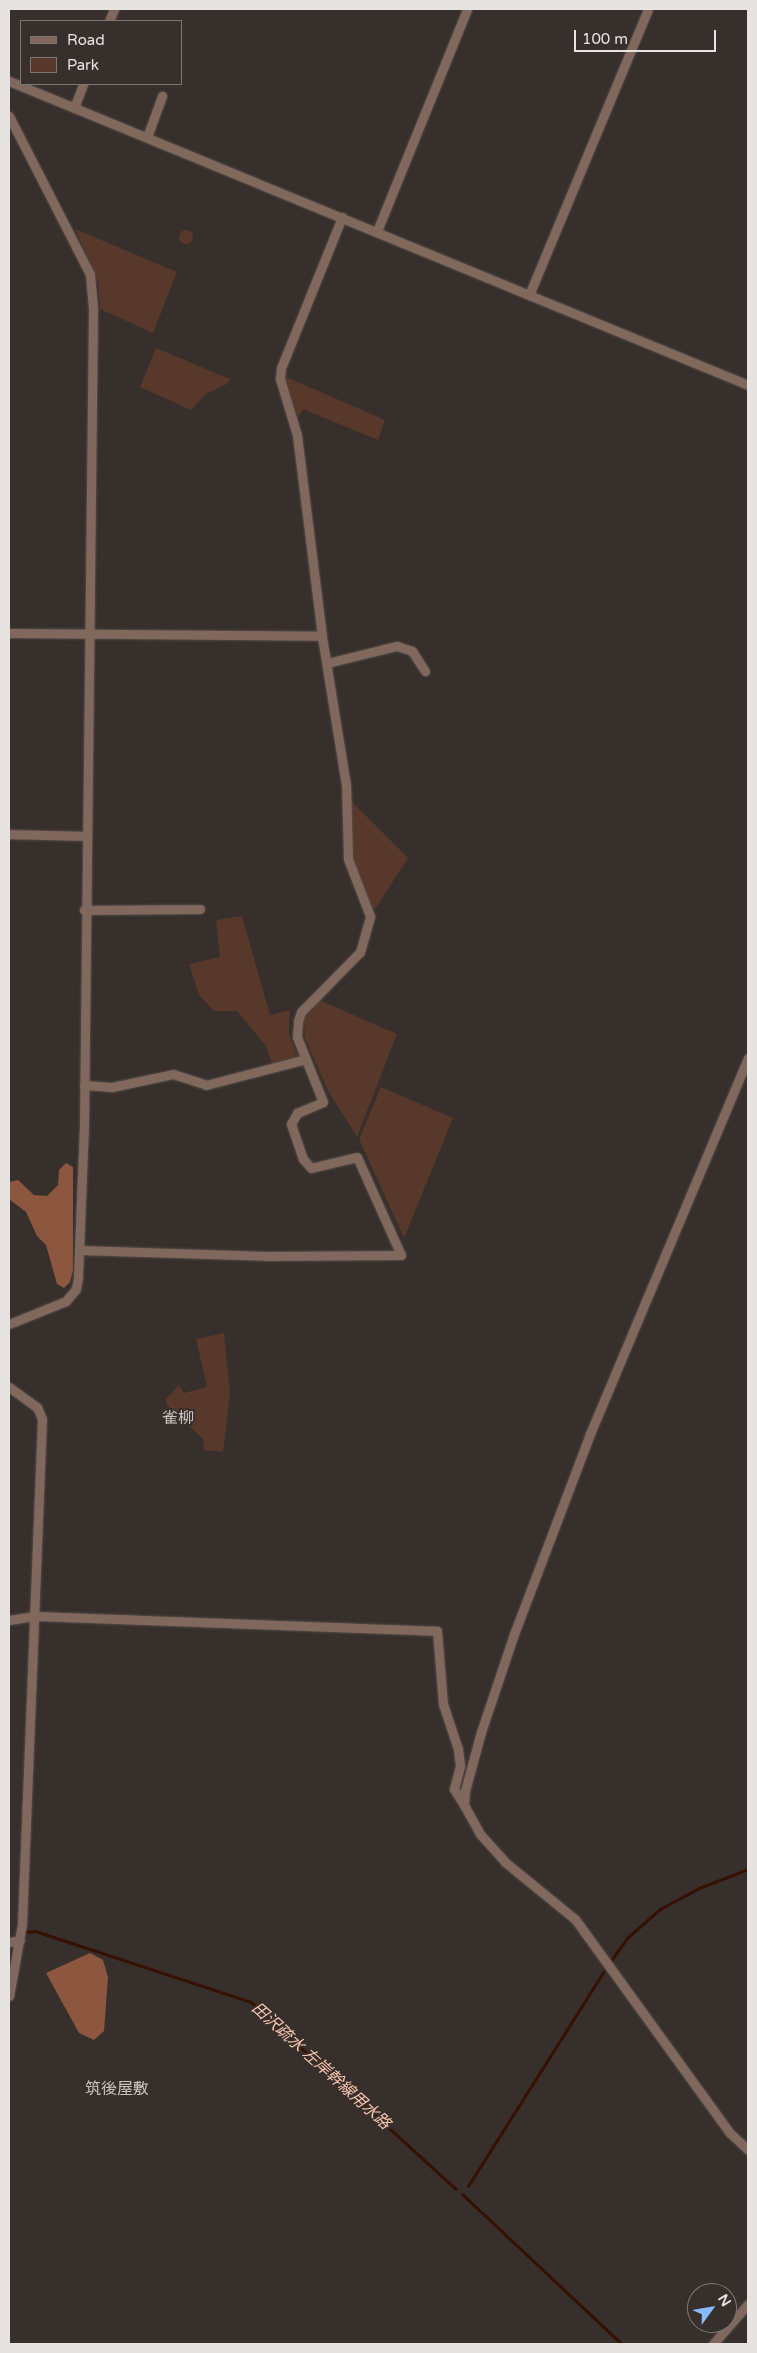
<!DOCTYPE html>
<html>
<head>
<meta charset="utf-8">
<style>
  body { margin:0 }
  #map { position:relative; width:757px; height:2353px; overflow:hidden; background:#372f2c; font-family:"Varela Round","Noto Sans JP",sans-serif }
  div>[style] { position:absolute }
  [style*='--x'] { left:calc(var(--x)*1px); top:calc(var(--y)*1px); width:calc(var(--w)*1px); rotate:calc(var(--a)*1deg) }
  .green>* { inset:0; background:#57382a }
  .round { border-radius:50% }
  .forest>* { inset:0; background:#8d563e }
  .stream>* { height:3px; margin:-1.5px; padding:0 1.5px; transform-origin:1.5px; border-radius:1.5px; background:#361101 }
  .roads { filter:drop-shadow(0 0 1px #534c49) drop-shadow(0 0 1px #534c49) }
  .minor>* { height:9px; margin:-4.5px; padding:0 4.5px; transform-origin:4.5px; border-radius:4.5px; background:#81685d }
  span { translate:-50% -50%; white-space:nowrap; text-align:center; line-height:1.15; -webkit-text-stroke:4px #372f2c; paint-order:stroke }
  .neighbourhood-label { font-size:16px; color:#cbc2be }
  .water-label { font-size:16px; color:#fac6b0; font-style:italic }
  .frame { position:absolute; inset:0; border:10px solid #e7e3e1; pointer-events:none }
  .legend { position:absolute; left:20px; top:20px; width:162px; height:65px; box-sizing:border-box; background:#372f2c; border:1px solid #7d7774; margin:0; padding:6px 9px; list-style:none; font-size:15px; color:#e7e3e1 }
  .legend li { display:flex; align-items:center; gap:10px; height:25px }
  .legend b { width:25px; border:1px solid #7d7774 }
  .north { position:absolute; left:687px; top:2283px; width:50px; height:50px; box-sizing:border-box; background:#372f2c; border:1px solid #7d7774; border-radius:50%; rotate:58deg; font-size:14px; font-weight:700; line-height:20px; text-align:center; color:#e7e3e1 }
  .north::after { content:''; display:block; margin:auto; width:18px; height:22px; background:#87bbfc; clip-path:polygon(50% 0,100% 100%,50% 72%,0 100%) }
  .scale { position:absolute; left:574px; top:30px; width:142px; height:22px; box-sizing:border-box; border:2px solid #e7e3e1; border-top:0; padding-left:6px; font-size:15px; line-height:18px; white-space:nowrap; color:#e7e3e1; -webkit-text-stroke:4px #372f2c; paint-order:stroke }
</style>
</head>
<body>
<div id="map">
  <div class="green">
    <i style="clip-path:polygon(75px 229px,177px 272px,153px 333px,100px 309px,98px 280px)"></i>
    <i class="round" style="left:179px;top:230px;width:14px;height:14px"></i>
    <i style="clip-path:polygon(156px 348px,230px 379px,227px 384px,206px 394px,191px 410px,140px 387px)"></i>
    <i style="clip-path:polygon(284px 376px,385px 420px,378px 440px,303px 409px,298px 418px)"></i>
    <i style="clip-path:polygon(351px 801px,408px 858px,375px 909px,368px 903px,351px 851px)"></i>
    <i style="clip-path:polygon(242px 916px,270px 1015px,290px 1010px,289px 1034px,298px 1057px,272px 1063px,265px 1045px,237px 1011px,214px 1011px,199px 995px,189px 964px,220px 957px,216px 920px)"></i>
    <i style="clip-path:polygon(319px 1000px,397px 1034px,357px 1137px,328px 1091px,305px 1038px,304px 1019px)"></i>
    <i style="clip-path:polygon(381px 1087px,453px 1118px,404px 1238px,359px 1139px)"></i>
    <i style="clip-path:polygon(224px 1333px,230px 1393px,223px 1452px,204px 1450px,203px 1439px,167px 1405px,166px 1399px,179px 1385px,184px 1393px,207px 1387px,196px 1339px)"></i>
  </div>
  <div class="forest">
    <i style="clip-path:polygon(66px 1163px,73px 1167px,73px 1271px,70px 1282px,64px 1288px,57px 1284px,46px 1245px,37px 1236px,26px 1212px,9px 1199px,9px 1182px,18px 1180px,34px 1195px,47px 1196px,58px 1185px,59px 1170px)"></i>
    <i style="clip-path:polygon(90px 1953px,103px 1960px,108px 1977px,104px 2031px,94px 2040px,79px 2033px,46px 1973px)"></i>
  </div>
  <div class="stream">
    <i style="--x:24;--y:1932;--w:11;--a:-5"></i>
    <i style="--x:35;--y:1931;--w:227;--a:18.2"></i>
    <i style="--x:251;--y:2002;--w:277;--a:42.4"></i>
    <i style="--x:612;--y:1959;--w:27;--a:-54"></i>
    <i style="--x:628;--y:1937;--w:43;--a:-41.2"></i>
    <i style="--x:660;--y:1909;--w:44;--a:-28.3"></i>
    <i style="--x:699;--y:1888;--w:53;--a:-21.2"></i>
    <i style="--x:468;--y:2186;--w:254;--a:-57.7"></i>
    <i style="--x:462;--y:2194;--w:219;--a:43.2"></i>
  </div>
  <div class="roads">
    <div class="minor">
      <i style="--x:109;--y:21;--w:13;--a:-67"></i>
      <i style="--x:9;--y:81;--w:799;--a:22.36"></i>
      <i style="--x:74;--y:108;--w:26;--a:-69"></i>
      <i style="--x:9;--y:116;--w:178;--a:62.9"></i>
      <i style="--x:90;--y:274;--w:37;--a:85"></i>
      <i style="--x:93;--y:311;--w:815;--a:90.63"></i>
      <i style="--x:84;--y:1126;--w:152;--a:92.3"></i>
      <i style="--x:78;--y:1278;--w:11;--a:100"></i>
      <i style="--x:76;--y:1289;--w:16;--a:130"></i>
      <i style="--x:66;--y:1301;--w:61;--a:158"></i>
      <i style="--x:147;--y:137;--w:44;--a:-69.9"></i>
      <i style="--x:377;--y:231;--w:240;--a:-67.9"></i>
      <i style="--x:529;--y:295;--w:310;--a:-67.4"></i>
      <i style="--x:9;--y:633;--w:313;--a:0.5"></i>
      <i style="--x:327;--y:663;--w:72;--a:-13.7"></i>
      <i style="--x:397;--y:646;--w:16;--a:18"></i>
      <i style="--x:412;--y:651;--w:24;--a:57"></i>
      <i style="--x:9;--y:834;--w:76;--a:1.5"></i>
      <i style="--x:84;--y:910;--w:116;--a:-0.5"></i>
      <i style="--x:748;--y:1058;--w:408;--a:112.8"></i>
      <i style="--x:590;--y:1434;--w:214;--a:110.8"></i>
      <i style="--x:514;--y:1634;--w:103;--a:108.6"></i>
      <i style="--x:481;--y:1732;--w:61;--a:105.2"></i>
      <i style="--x:465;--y:1791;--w:14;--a:94"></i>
      <i style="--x:464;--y:1805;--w:33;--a:61"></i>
      <i style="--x:480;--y:1834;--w:38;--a:48"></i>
      <i style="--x:505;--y:1862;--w:90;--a:39.2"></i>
      <i style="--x:575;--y:1919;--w:263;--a:54.1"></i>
      <i style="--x:729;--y:2132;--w:26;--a:43"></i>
      <i style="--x:84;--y:1085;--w:28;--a:4"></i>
      <i style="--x:112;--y:1087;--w:62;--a:-12"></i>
      <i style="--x:173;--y:1074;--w:35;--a:18"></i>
      <i style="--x:206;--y:1085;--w:103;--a:-14.6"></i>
      <i style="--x:79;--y:1250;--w:187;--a:1.8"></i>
      <i style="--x:266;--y:1256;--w:135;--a:-0.4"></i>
      <i style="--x:401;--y:1255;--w:107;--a:-114.2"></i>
      <i style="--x:357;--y:1157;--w:47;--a:166.6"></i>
      <i style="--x:311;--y:1168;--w:12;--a:-132"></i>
      <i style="--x:303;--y:1159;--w:37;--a:-109"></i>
      <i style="--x:291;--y:1124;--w:13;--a:-61"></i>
      <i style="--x:297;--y:1113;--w:28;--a:-23"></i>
      <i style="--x:323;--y:1102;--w:70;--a:-111.8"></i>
      <i style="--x:297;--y:1037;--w:16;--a:-86"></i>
      <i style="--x:298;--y:1021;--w:9;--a:-72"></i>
      <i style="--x:301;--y:1012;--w:84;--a:-45.5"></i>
      <i style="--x:360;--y:952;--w:37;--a:-74"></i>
      <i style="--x:370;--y:916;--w:61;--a:-111.1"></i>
      <i style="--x:348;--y:859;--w:74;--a:-91.5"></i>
      <i style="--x:346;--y:785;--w:151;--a:-99.2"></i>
      <i style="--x:322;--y:636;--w:203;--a:-97.1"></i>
      <i style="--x:297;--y:435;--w:59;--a:-106.9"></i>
      <i style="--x:280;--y:379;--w:11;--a:-85"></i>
      <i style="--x:281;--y:368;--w:163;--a:-68"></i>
      <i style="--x:9;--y:1387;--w:34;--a:36"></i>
      <i style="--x:37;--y:1407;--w:13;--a:67"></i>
      <i style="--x:42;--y:1419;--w:505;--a:92.27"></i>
      <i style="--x:22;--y:1924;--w:73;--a:100.2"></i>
      <i style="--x:9;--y:1620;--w:25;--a:-9"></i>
      <i style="--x:34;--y:1616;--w:403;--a:2.1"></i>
      <i style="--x:437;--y:1631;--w:73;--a:85.3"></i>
      <i style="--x:443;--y:1704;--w:47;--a:71.6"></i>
      <i style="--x:458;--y:1749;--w:17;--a:83"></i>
      <i style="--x:460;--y:1766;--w:24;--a:105"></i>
      <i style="--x:454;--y:1789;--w:19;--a:58"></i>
      <i style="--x:9;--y:1942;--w:11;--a:-10"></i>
      <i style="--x:713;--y:2344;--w:53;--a:-48.8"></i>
    </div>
  </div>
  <div class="neighbourhood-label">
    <span style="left:178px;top:1418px">雀柳</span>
    <span style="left:117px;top:2089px">筑後屋敷</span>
  </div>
  <div class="water-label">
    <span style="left:321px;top:2066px;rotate:42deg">田沢疏水 左岸幹線用水路</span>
  </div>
  <div class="frame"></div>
  <ul class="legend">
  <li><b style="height:6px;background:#81685d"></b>Road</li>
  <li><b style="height:14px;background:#57382a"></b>Park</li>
  </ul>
  <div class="north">N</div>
  <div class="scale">100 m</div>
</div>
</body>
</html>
